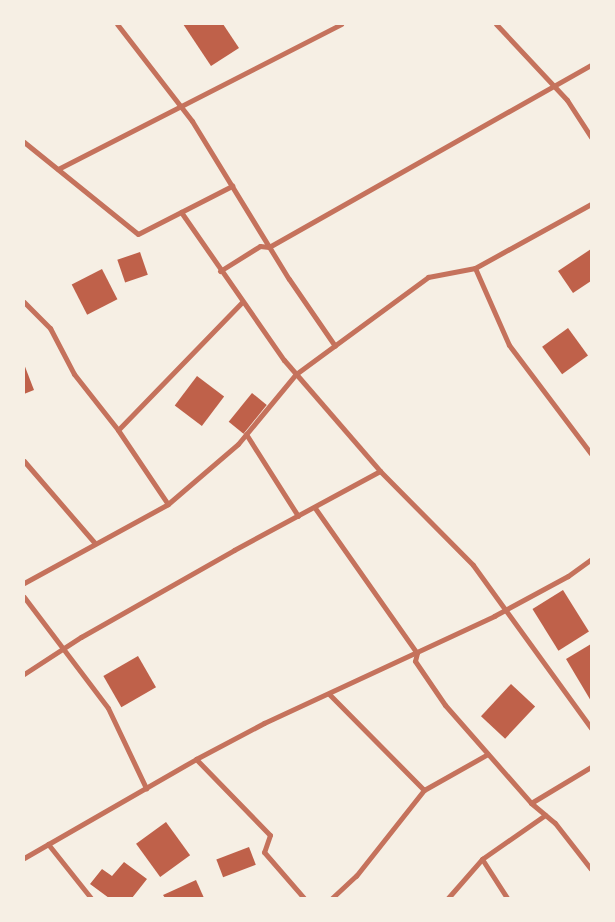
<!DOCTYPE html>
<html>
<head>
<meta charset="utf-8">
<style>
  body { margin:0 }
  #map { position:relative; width:615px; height:922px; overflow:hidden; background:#f6efe4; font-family:"Times New Roman",serif }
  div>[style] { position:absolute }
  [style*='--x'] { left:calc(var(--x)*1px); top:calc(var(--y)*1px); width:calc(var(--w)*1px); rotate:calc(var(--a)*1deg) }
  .building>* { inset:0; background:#bf614a; transform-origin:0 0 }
  .minor>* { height:5px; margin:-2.5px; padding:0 2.5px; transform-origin:2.5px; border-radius:2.5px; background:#c5725c }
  span { translate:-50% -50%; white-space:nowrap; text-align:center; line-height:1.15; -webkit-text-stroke:4.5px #f6efe4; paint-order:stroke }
  .frame { position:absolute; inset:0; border:25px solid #f6efe4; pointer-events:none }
</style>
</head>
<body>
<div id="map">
  <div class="building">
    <i style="clip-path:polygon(183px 24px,223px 24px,239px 48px,211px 66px)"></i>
    <i style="clip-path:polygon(591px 249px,591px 281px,573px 293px,558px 271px)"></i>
    <i style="left:140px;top:252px;width:24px;height:24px;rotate:71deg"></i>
    <i style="left:102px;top:269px;width:34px;height:34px;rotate:63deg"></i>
    <i style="left:568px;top:328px;width:34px;height:32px;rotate:54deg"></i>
    <i style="clip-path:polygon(24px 364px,34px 390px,24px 394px)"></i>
    <i style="left:197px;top:376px;width:34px;height:37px;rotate:37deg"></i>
    <i style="left:252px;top:393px;width:19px;height:37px;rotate:39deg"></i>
    <i style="left:563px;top:590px;width:49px;height:36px;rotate:58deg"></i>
    <i style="clip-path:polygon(591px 644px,591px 701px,566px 659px)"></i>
    <i style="left:138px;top:656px;width:36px;height:40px;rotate:60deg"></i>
    <i style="left:511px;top:684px;width:33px;height:44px;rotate:43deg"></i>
    <i style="left:166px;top:822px;width:41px;height:37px;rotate:54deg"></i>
    <i style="left:249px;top:847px;width:19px;height:35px;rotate:69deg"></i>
    <i style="clip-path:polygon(124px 862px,147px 879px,132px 898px,109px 898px,90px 884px,102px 869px,112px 876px)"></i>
    <i style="clip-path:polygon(196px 880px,204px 898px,165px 898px,163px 895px)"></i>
  </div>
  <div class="minor">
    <i style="--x:117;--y:24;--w:123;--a:52.3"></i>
    <i style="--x:192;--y:121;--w:185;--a:58.5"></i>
    <i style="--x:289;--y:279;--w:81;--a:55.5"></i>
    <i style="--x:496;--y:24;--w:104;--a:46.9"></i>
    <i style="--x:567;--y:100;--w:44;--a:57"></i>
    <i style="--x:24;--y:142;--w:146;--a:38.9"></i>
    <i style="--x:138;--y:234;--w:106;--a:-27.1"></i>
    <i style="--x:58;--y:169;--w:318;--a:-27.1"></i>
    <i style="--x:181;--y:212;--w:180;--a:55.2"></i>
    <i style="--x:284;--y:360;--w:147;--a:49.1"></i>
    <i style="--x:380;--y:471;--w:132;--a:45.3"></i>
    <i style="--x:473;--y:565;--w:201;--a:54.1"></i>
    <i style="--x:475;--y:268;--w:84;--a:66.2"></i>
    <i style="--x:509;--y:345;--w:136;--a:53"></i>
    <i style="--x:220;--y:271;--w:47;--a:-32"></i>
    <i style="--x:260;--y:246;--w:9;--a:6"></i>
    <i style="--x:269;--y:247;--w:370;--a:-29.5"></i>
    <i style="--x:24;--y:302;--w:37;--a:45"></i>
    <i style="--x:50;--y:328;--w:52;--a:62.4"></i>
    <i style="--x:74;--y:374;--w:71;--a:51.8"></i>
    <i style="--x:118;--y:430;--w:89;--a:56"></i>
    <i style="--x:118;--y:430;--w:178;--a:-45.9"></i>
    <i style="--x:246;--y:434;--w:97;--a:57.6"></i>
    <i style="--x:24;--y:461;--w:107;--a:49.2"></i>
    <i style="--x:315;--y:508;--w:177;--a:54.9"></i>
    <i style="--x:417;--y:653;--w:8;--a:104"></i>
    <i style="--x:415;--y:661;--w:53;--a:55.7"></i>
    <i style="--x:445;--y:705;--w:130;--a:48.7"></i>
    <i style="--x:531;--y:803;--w:31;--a:40"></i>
    <i style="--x:555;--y:823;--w:58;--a:52"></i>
    <i style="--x:24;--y:583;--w:164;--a:-28.7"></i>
    <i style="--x:168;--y:504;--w:92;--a:-40.6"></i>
    <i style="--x:238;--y:444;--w:91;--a:-50.4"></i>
    <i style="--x:296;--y:374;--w:164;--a:-36.3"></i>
    <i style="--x:428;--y:277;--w:48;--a:-10.8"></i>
    <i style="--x:475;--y:268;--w:132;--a:-28.9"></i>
    <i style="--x:24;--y:597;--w:139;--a:52.9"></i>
    <i style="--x:108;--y:708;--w:89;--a:64.6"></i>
    <i style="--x:24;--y:674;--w:68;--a:-33"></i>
    <i style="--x:81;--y:637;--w:176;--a:-29.6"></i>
    <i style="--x:234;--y:550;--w:166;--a:-28.4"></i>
    <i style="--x:329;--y:694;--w:135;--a:45.3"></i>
    <i style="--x:196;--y:759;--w:106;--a:45.8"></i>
    <i style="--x:270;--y:835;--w:18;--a:109"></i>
    <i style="--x:264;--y:852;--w:61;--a:49"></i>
    <i style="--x:531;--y:803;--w:70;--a:-31"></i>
    <i style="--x:48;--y:844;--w:69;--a:51.5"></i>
    <i style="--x:24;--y:858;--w:198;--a:-29.9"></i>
    <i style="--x:196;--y:759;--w:77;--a:-27.9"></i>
    <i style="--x:264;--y:723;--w:254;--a:-24.9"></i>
    <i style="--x:494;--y:616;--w:84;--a:-28.4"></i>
    <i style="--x:568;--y:576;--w:29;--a:-36"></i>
    <i style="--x:482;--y:859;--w:46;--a:57.3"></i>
    <i style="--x:332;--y:898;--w:33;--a:-43"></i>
    <i style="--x:356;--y:876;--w:110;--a:-51.7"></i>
    <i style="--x:424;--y:790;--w:73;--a:-29.4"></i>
    <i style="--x:448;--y:898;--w:52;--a:-48.9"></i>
    <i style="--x:482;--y:859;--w:77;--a:-34.9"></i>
  </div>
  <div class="frame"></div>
</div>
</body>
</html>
